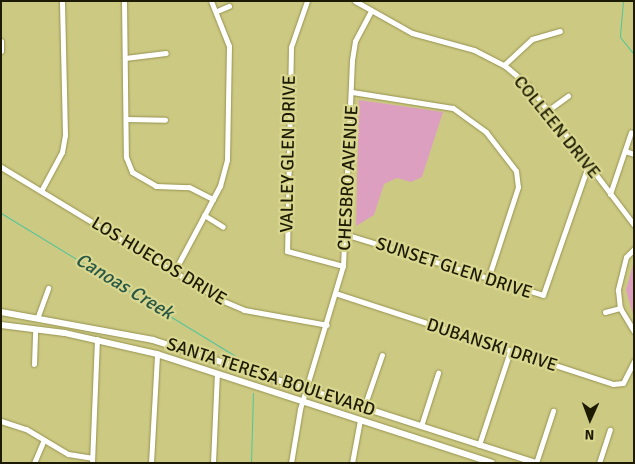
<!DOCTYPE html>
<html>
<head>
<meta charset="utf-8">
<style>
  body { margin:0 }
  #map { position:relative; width:635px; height:464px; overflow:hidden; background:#ccc983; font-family:Signika,sans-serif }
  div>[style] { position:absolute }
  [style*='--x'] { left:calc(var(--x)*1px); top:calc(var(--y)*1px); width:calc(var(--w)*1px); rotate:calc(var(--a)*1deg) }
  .green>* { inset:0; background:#dd9fc0 }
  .stream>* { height:1px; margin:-0.5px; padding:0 0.5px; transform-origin:0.5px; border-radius:0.5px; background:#51c59a }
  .roads { filter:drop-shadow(0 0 1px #97934f) drop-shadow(0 0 1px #97934f) }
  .minor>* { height:5px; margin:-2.5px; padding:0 2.5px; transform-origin:2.5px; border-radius:2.5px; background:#fff }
  .major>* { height:6px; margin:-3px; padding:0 3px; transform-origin:3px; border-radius:3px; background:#fff }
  span { translate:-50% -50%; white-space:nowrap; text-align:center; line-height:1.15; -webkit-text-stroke:4.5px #d9d68f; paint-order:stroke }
  .street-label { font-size:18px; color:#1c1a00 }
  .water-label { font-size:19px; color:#275745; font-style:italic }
  .frame { position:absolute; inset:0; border:2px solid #1c1a00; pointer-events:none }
  .north { position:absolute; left:565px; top:394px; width:50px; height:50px; -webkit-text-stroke:4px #d9d68f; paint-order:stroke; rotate:182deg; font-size:14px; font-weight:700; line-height:20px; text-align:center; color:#1c1a00 }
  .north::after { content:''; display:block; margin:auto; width:18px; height:22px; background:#1c1a00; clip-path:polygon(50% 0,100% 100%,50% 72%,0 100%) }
</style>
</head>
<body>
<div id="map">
  <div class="green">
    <i style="clip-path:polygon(359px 100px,443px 112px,422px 177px,411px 182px,397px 178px,384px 184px,374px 215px,356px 226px)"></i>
    <i style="clip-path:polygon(634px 261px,634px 318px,626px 290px)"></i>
  </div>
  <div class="stream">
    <i style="--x:623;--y:1;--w:36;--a:95"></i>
    <i style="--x:620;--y:37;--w:22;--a:51"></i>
    <i style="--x:1;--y:213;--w:286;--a:31.4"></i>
    <i style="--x:251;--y:463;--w:70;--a:-88.4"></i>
  </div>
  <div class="roads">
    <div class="minor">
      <i style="--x:124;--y:1;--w:156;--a:89.3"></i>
      <i style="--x:126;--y:157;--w:16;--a:68"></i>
      <i style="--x:132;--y:172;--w:28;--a:30"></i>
      <i style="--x:156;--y:186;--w:33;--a:2"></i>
      <i style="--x:189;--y:187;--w:27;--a:27"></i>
      <i style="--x:307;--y:1;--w:49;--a:109.2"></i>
      <i style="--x:291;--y:47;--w:204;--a:91.1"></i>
      <i style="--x:287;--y:251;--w:58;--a:15"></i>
      <i style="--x:355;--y:1;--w:65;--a:29.3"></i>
      <i style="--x:412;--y:33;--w:64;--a:15.3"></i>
      <i style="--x:474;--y:50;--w:34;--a:27"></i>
      <i style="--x:504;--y:65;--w:33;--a:40"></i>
      <i style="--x:529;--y:86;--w:174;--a:52.9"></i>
      <i style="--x:217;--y:11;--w:13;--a:-23"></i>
      <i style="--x:1;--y:41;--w:10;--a:90"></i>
      <i style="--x:125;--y:58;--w:41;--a:-7"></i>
      <i style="--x:504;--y:65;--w:38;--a:-43"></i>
      <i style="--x:532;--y:39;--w:29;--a:-16"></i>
      <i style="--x:352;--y:92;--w:102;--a:9"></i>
      <i style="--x:453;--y:108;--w:41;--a:36"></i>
      <i style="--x:486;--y:132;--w:49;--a:52.4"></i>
      <i style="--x:516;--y:171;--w:16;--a:83"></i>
      <i style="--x:518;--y:187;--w:97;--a:108.1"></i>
      <i style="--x:547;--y:111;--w:26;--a:-36"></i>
      <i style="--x:126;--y:119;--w:39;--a:1"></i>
      <i style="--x:625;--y:151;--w:9;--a:18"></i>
      <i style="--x:1;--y:167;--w:257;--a:31.2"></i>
      <i style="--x:221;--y:300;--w:25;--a:23"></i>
      <i style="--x:244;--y:310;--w:84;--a:10.2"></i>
      <i style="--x:41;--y:191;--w:44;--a:-61.7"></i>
      <i style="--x:62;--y:152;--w:17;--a:-80"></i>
      <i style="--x:65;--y:135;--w:134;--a:-91.3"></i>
      <i style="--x:610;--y:194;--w:65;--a:-71.3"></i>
      <i style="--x:204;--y:215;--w:22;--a:32"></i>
      <i style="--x:348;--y:235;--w:204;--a:17.1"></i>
      <i style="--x:543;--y:295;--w:137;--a:-70.8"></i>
      <i style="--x:634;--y:249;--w:11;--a:135"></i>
      <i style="--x:626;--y:257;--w:34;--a:104"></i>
      <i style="--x:618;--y:290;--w:18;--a:84"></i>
      <i style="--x:620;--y:308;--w:27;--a:59"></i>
      <i style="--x:174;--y:272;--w:98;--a:-61.9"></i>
      <i style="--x:220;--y:186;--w:27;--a:-75"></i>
      <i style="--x:227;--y:160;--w:114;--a:-89"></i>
      <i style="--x:229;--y:46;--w:48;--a:-111.8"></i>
      <i style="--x:338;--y:294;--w:289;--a:18.1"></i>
      <i style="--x:613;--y:384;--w:10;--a:-6"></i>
      <i style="--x:623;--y:383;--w:25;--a:-63"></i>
      <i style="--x:605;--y:312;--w:16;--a:-15"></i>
      <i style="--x:38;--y:316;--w:30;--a:-70"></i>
      <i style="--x:34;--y:364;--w:35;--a:-88"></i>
      <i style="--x:364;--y:407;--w:55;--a:-70.9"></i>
      <i style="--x:1;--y:421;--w:26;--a:18"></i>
      <i style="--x:26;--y:429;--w:49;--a:30.8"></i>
      <i style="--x:68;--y:454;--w:24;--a:9"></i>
      <i style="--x:421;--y:426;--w:56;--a:-72.2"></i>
      <i style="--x:479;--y:445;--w:99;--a:-71.7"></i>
      <i style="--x:34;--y:463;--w:25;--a:-67"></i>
      <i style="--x:92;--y:463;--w:124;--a:-87.7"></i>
      <i style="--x:151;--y:463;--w:109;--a:-86.8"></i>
      <i style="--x:213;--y:463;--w:90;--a:-87.5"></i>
      <i style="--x:291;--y:463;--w:55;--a:-80.5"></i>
      <i style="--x:300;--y:409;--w:149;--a:-73.3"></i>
      <i style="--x:343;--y:266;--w:206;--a:-87.5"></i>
      <i style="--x:352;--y:60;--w:19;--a:-81"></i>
      <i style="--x:355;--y:41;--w:34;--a:-62"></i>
      <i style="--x:352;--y:463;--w:44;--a:-79.5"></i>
      <i style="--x:536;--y:463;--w:55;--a:-71.9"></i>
      <i style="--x:599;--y:463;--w:35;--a:-72"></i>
    </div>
    <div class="major">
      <i style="--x:1;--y:312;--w:155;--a:10.4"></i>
      <i style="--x:153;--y:340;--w:401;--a:17.8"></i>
      <i style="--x:1;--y:325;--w:64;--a:7.1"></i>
      <i style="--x:65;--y:333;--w:94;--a:12.9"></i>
      <i style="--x:157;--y:354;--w:352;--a:18"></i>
    </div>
  </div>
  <div class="street-label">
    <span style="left:557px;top:127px;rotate:51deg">COLLEEN DRIVE</span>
    <span style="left:288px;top:154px;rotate:-89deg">VALLEY GLEN DRIVE</span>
    <span style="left:348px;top:178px;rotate:-87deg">CHESBRO AVENUE</span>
    <span style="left:159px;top:261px;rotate:31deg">LOS HUECOS DRIVE</span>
    <span style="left:454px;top:268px;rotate:18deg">SUNSET GLEN DRIVE</span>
    <span style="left:492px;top:345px;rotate:18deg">DUBANSKI DRIVE</span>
    <span style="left:271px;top:377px;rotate:18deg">SANTA TERESA BOULEVARD</span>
  </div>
  <div class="water-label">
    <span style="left:124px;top:287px;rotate:31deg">Canoas Creek</span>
  </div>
  <div class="frame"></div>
  <div class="north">N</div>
</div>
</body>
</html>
